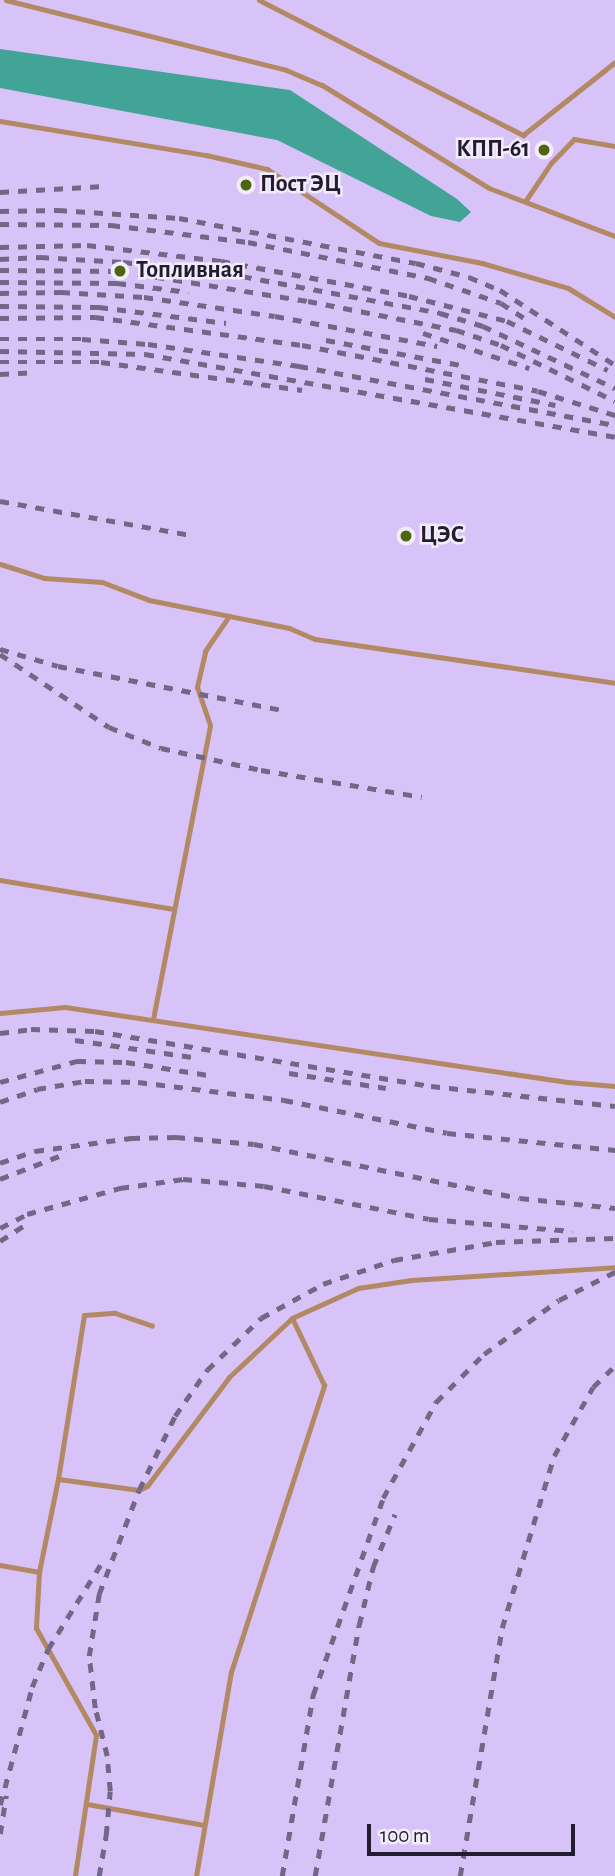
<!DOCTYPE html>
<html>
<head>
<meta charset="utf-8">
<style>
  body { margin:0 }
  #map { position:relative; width:615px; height:1876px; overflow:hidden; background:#d7c3f7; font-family:"Alegreya Sans",sans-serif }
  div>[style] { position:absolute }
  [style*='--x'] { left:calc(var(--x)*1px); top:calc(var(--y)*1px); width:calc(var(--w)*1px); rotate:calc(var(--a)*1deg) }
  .water>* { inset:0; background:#41a497 }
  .service>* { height:5px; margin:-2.5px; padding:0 2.5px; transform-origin:2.5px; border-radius:2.5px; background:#b28964 }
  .rail>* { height:4.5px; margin-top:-2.25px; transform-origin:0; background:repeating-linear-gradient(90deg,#736788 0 9px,transparent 0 18px) }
  .dots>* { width:19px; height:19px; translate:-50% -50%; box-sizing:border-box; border:4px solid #f2ecfc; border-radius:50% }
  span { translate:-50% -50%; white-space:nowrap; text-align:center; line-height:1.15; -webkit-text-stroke:5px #f2ecfc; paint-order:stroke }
  .poi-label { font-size:24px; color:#231c2e; font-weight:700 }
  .right { translate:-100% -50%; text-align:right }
  .left { translate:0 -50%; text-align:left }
  .scale { position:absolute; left:367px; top:1824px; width:208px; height:32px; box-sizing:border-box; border:4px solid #231c2e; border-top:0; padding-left:9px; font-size:21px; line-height:24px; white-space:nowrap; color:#231c2e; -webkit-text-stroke:5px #f2ecfc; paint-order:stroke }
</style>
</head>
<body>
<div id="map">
  <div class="water">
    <i style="clip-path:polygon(0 49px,290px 90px,457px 199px,471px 212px,460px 222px,431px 216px,277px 140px,0 88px)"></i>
  </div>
  <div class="service">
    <i style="--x:6;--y:0;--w:289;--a:14"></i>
    <i style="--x:286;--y:70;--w:39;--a:23"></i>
    <i style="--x:322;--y:85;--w:196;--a:31.7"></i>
    <i style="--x:489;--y:188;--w:135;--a:20.9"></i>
    <i style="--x:259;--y:0;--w:297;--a:27.1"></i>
    <i style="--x:523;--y:135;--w:117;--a:-38.4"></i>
    <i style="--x:0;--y:121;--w:209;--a:9.4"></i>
    <i style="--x:206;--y:155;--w:63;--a:12.9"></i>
    <i style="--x:267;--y:169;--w:134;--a:33.5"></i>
    <i style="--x:379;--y:243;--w:105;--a:11"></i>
    <i style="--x:482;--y:263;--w:90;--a:16.2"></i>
    <i style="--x:568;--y:288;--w:55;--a:31.7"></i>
    <i style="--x:526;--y:200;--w:45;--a:-56"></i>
    <i style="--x:551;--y:163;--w:33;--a:-46"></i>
    <i style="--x:574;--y:139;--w:42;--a:9.7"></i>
    <i style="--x:0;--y:564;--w:46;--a:17.7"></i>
    <i style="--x:44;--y:578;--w:58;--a:3.9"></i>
    <i style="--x:102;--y:582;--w:50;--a:21"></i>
    <i style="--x:149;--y:600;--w:143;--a:11.3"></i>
    <i style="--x:289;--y:628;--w:28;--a:23"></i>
    <i style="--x:315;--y:639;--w:303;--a:8.3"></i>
    <i style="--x:0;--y:880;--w:176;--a:9.5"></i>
    <i style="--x:0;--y:1013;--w:65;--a:-5.3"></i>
    <i style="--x:65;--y:1007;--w:508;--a:8.5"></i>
    <i style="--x:567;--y:1082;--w:48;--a:4.8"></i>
    <i style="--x:153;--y:1019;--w:299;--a:-79"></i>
    <i style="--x:210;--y:725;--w:40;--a:-108.9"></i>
    <i style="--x:197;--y:687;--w:37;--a:-77"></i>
    <i style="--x:205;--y:651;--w:42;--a:-55.6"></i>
    <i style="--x:58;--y:1479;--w:82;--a:7.7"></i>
    <i style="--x:139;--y:1490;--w:9;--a:-27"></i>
    <i style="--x:147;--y:1486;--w:136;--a:-53"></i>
    <i style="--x:229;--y:1377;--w:86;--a:-43.1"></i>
    <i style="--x:292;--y:1318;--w:72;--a:-24.4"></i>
    <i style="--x:358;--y:1288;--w:54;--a:-8.6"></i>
    <i style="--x:411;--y:1280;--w:204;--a:-3.6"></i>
    <i style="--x:0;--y:1565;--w:40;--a:10"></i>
    <i style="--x:39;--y:1572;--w:95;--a:-78.5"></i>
    <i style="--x:58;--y:1479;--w:166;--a:-81"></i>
    <i style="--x:84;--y:1315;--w:31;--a:-4"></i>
    <i style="--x:115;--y:1313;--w:39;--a:19"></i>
    <i style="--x:39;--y:1572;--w:56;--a:93.1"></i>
    <i style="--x:36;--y:1628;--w:123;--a:60.7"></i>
    <i style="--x:96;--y:1735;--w:143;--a:98.5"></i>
    <i style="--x:87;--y:1804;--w:119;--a:10.2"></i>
    <i style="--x:196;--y:1876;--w:207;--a:-80.3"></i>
    <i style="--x:231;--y:1672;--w:302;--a:-72"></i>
    <i style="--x:324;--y:1385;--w:74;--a:-115.5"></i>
  </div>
  <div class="rail">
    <i style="--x:0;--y:192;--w:104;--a:-3.3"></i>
    <i style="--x:0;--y:211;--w:58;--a:-1"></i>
    <i style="--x:58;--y:210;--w:121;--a:3.8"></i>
    <i style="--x:179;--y:218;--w:241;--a:10.8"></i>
    <i style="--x:416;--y:263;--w:55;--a:14.8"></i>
    <i style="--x:469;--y:277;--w:34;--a:23"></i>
    <i style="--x:500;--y:290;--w:137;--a:33.1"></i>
    <i style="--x:0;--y:224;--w:111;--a:0.5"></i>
    <i style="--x:111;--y:225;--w:138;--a:7.1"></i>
    <i style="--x:248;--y:242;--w:184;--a:11.3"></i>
    <i style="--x:428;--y:278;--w:77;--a:18.9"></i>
    <i style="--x:501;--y:303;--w:27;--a:33"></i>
    <i style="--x:0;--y:247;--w:87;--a:-1.3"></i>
    <i style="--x:87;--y:245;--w:135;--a:6.8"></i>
    <i style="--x:221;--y:261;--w:191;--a:10.5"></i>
    <i style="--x:409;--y:296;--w:101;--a:14.3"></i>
    <i style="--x:507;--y:321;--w:112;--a:25.9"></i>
    <i style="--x:0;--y:259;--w:40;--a:-2.9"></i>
    <i style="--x:40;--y:257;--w:83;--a:3.4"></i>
    <i style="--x:123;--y:262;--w:103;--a:6.2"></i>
    <i style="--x:225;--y:273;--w:219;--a:10.5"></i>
    <i style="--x:440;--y:313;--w:45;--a:16.8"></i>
    <i style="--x:483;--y:326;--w:146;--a:25.2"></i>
    <i style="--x:0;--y:270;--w:120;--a:0.5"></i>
    <i style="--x:120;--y:271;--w:190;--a:9.1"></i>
    <i style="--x:308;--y:301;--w:151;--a:11.1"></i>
    <i style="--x:456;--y:330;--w:47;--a:18.4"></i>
    <i style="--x:501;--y:345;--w:127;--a:26.2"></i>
    <i style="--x:0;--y:282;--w:117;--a:0.5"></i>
    <i style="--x:117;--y:283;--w:72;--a:7.2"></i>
    <i style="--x:0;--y:293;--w:61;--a:-0.9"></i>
    <i style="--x:61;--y:292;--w:83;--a:3.4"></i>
    <i style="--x:144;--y:297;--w:132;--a:8.3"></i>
    <i style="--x:275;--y:316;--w:165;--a:10.5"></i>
    <i style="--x:0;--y:306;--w:99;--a:0.6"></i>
    <i style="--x:99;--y:307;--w:128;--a:7.2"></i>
    <i style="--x:0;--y:318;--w:95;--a:-0.6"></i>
    <i style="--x:95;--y:317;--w:209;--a:7.7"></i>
    <i style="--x:302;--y:345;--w:240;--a:11"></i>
    <i style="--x:538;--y:391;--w:81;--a:17.3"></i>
    <i style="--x:423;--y:333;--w:112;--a:18.3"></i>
    <i style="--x:0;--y:339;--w:82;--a:0"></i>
    <i style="--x:82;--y:339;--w:66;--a:4.3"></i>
    <i style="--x:148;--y:344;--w:153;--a:8.3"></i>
    <i style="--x:299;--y:366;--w:321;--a:10.6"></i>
    <i style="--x:326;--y:340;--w:137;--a:10.5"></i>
    <i style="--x:0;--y:351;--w:145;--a:1.2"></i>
    <i style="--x:145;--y:354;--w:477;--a:10"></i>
    <i style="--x:0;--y:362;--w:101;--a:0"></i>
    <i style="--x:101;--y:362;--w:203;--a:7.9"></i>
    <i style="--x:0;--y:374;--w:34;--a:-3"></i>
    <i style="--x:425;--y:379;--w:133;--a:11.3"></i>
    <i style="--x:0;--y:501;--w:193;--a:10.1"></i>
    <i style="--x:0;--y:649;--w:60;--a:16.3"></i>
    <i style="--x:58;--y:666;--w:233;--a:11.1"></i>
    <i style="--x:0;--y:654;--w:131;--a:33.8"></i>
    <i style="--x:109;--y:727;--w:56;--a:22"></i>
    <i style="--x:161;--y:748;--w:102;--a:12.4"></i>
    <i style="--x:261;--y:770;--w:163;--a:9.5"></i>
    <i style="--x:0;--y:1033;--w:31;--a:-7"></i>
    <i style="--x:31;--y:1029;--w:64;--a:1.8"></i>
    <i style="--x:95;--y:1031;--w:340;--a:9.3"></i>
    <i style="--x:431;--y:1086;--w:185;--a:6.2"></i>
    <i style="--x:75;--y:1040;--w:118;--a:8.3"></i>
    <i style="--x:289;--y:1073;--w:98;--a:8.8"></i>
    <i style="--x:0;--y:1082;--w:80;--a:-15.3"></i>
    <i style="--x:77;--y:1061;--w:49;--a:1.2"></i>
    <i style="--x:126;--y:1062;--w:83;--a:9"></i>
    <i style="--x:0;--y:1102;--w:39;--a:-19"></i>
    <i style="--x:37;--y:1089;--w:49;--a:-9.5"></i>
    <i style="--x:85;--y:1081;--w:53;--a:1.1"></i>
    <i style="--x:138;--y:1082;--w:147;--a:7"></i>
    <i style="--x:284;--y:1100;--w:166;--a:11.4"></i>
    <i style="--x:447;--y:1133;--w:169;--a:5.8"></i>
    <i style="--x:0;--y:1163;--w:37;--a:-19"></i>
    <i style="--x:35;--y:1151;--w:97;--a:-7.7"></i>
    <i style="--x:131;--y:1138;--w:45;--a:-1.3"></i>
    <i style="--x:176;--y:1137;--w:78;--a:5.1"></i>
    <i style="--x:254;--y:1144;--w:271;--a:11.5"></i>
    <i style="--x:520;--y:1198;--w:96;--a:6"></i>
    <i style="--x:0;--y:1179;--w:72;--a:-21.2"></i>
    <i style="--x:0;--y:1228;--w:30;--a:-27"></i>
    <i style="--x:27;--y:1214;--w:97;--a:-15.6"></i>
    <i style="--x:120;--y:1188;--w:64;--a:-8.1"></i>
    <i style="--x:183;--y:1179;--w:81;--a:4.9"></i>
    <i style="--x:264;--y:1186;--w:168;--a:11.3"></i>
    <i style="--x:429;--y:1219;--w:144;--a:4.8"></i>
    <i style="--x:0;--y:1241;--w:31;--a:-33"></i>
    <i style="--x:0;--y:1805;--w:122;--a:-74.8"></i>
    <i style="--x:32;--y:1687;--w:41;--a:-67.2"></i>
    <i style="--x:48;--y:1649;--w:106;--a:-58.1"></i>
    <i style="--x:0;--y:1834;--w:39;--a:-81"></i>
    <i style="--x:99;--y:1876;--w:42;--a:-80.3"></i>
    <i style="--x:106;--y:1835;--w:44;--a:-84.8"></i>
    <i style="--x:110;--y:1791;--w:35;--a:-95"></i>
    <i style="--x:107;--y:1756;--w:49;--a:-104"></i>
    <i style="--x:95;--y:1708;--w:52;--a:-96.6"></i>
    <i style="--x:89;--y:1656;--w:63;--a:-80.8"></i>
    <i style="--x:99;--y:1594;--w:111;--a:-69"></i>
    <i style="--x:139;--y:1490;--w:82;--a:-64.1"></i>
    <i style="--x:175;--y:1416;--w:56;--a:-55.2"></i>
    <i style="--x:207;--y:1370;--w:75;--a:-43.9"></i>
    <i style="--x:261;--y:1318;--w:71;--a:-28.7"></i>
    <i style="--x:323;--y:1284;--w:75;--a:-18.7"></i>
    <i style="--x:394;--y:1260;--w:104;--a:-10"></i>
    <i style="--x:496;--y:1242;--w:119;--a:-1.9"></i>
    <i style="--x:282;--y:1876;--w:184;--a:-80.3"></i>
    <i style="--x:313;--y:1695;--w:209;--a:-70.4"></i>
    <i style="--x:383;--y:1498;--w:110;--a:-61.1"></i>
    <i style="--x:436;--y:1402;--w:68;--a:-45"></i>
    <i style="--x:484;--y:1354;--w:92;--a:-35.8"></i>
    <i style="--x:559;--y:1300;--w:63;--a:-26.6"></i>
    <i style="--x:315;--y:1876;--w:255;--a:-80.1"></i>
    <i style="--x:359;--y:1625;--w:60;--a:-76.4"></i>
    <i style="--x:373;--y:1567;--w:57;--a:-67.5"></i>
    <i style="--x:460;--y:1876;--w:252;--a:-80.4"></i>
    <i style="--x:502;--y:1628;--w:180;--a:-73.2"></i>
    <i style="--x:554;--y:1456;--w:79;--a:-60.5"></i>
    <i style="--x:593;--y:1387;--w:30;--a:-44"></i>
  </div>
  <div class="dots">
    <i style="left:544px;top:150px;background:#50640f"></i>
    <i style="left:246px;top:185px;background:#50640f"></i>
    <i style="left:120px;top:271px;background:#50640f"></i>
    <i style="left:406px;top:536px;background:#50640f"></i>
  </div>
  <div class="poi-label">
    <span class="right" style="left:530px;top:150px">КПП-61</span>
    <span class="left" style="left:260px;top:185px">Пост ЭЦ</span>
    <span class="left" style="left:136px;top:271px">Топливная</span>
    <span class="left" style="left:420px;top:536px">ЦЭС</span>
  </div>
  <div class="scale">100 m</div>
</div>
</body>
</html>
